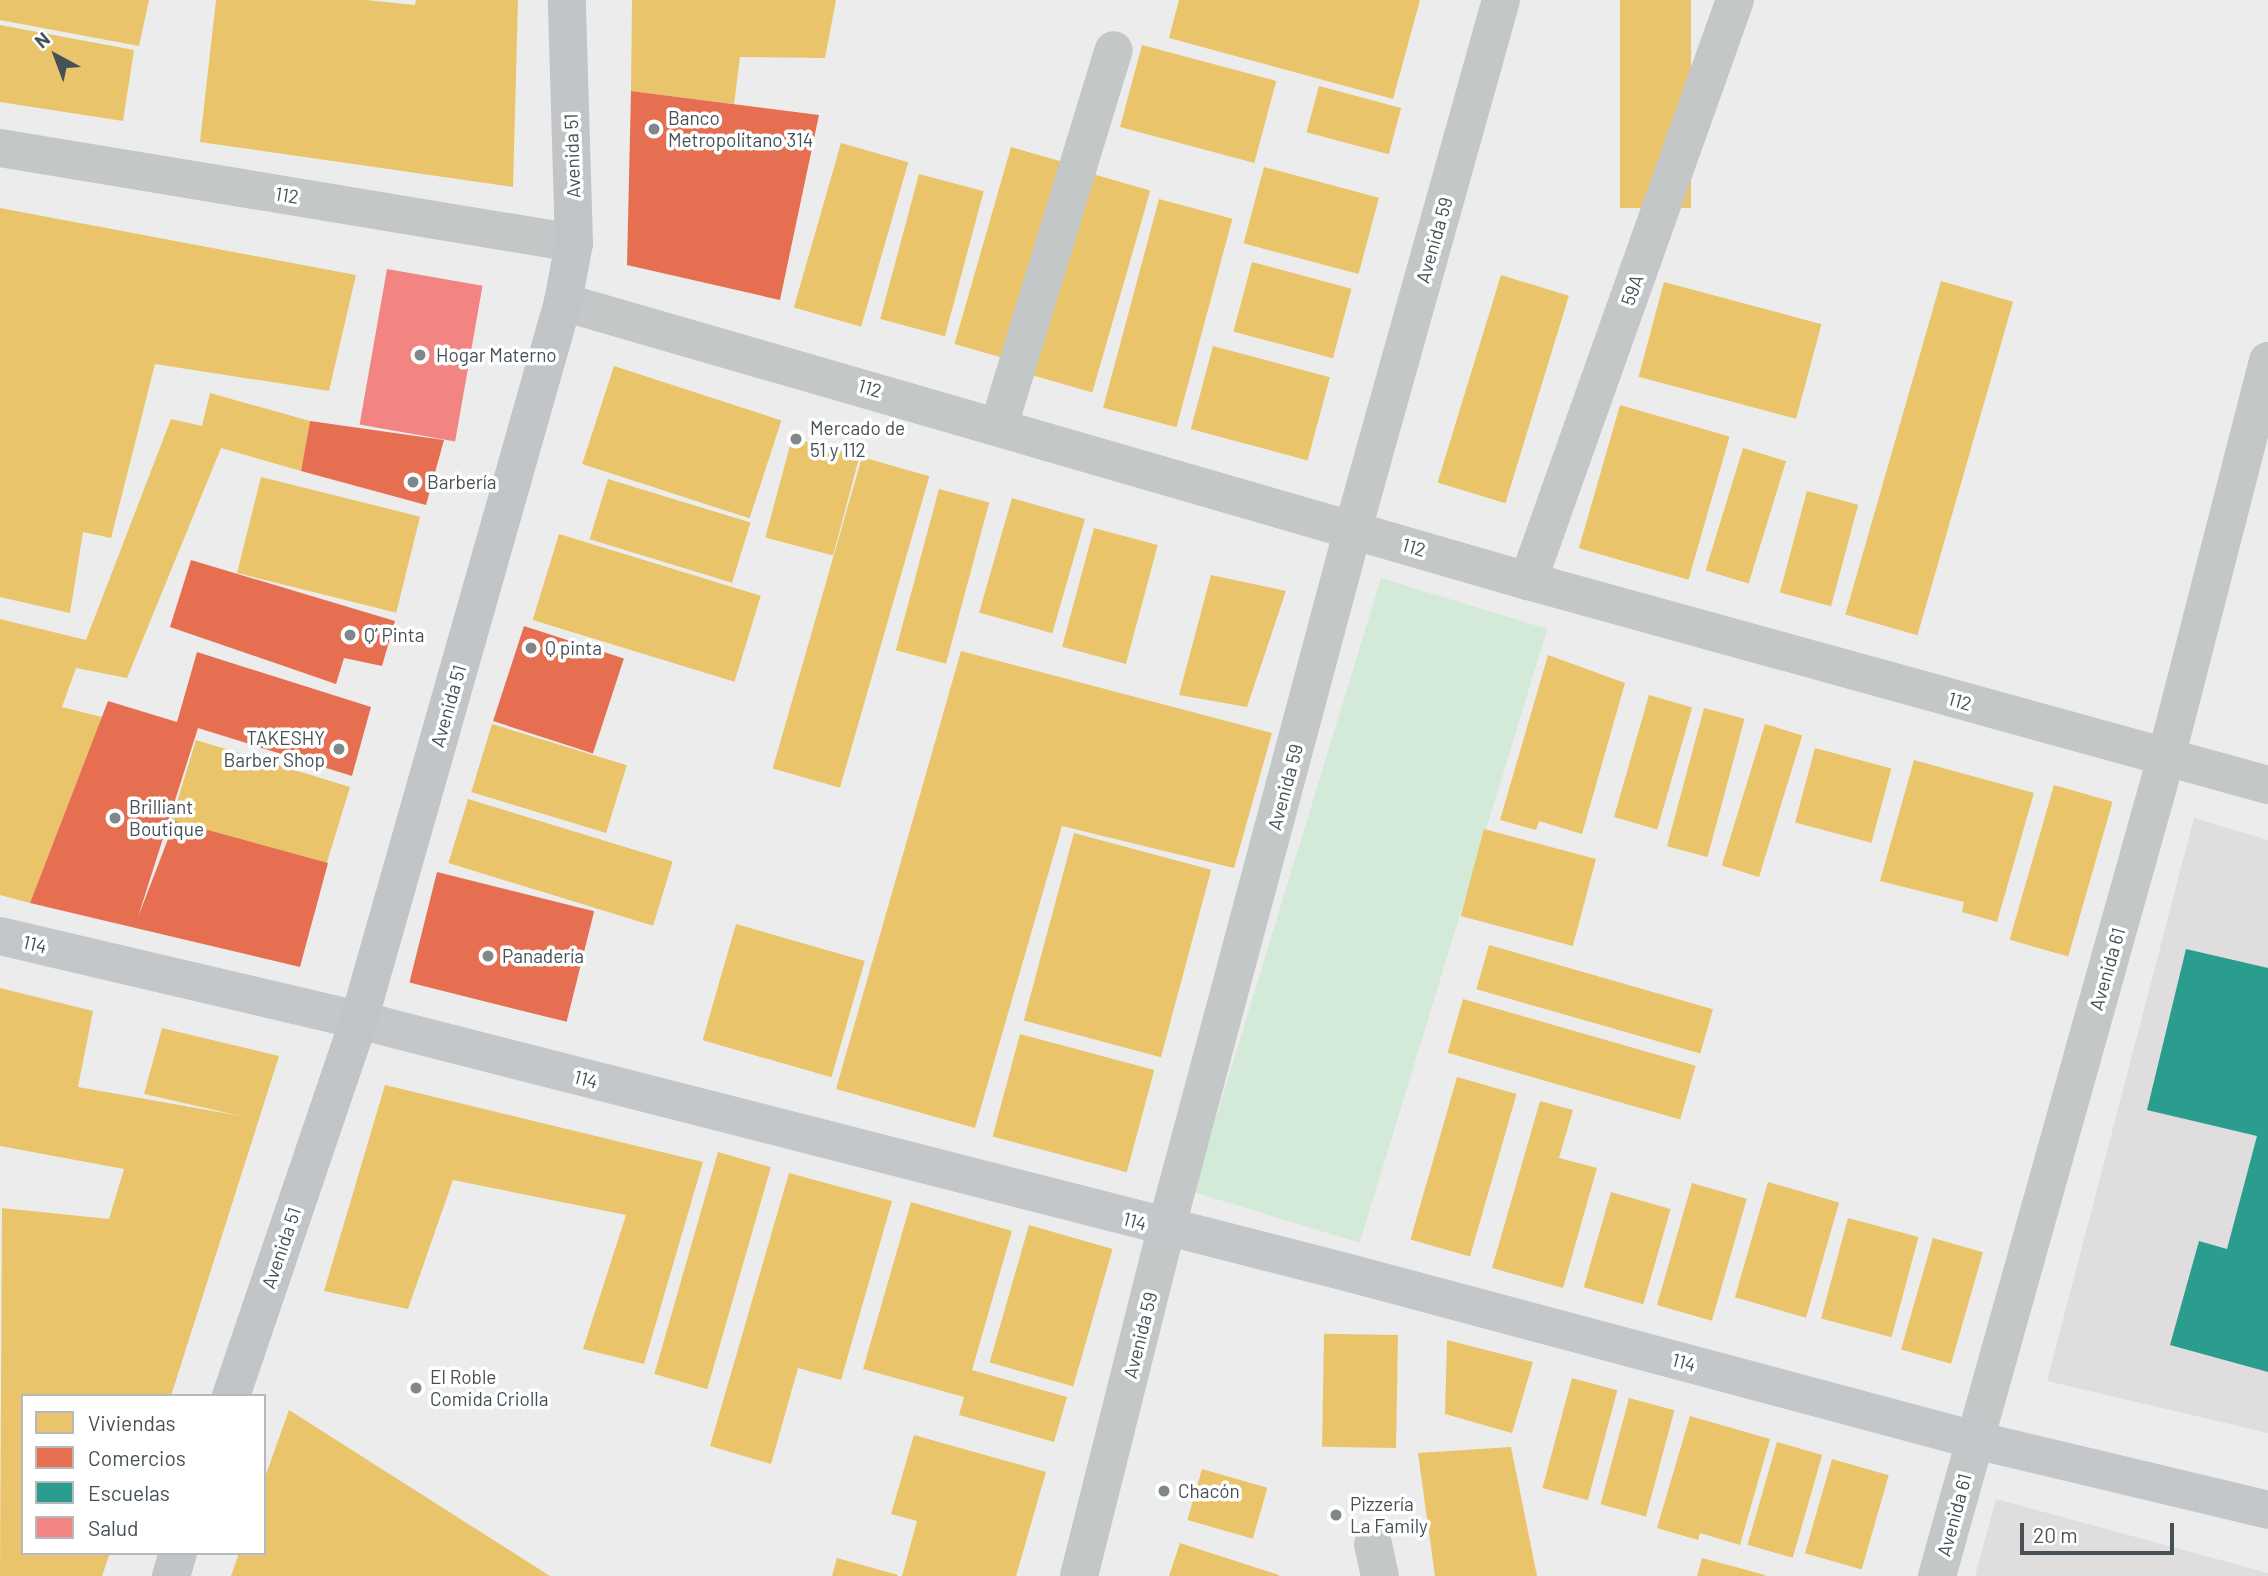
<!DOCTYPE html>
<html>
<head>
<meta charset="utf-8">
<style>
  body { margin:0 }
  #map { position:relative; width:2268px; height:1576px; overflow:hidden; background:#edecec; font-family:Barlow,sans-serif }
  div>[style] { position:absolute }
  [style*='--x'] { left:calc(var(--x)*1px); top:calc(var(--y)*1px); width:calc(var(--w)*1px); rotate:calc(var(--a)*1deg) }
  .education>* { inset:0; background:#dfddde }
  .green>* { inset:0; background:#d3ead9; transform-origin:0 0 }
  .homes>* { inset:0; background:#e9c46a; transform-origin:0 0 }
  .shops>* { inset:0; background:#e76f51; transform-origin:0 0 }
  .schools>* { inset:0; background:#2a9d8f }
  .health>* { inset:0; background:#f28482; transform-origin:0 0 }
  .minor>* { height:38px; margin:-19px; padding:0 19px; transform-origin:19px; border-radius:19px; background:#c4c7c7 }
  .tertiary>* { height:38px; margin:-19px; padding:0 19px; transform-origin:19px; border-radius:19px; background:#c4c7c7 }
  .secondary>* { height:38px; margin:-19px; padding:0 19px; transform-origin:19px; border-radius:19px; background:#c4c7c9 }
  .primary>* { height:38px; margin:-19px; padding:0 19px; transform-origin:19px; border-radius:19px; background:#c2c5c7 }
  .dots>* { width:19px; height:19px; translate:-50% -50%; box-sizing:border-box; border:4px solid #fff; border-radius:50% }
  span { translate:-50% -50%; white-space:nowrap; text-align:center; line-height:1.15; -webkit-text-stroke:7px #fff; paint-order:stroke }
  .poi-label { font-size:19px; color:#465056 }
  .left { translate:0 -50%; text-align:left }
  .right { translate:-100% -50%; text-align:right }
  .street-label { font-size:19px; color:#465056 }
  .legend { position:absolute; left:21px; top:1394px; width:245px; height:161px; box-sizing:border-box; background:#fff; border:2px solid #b5b9bb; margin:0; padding:9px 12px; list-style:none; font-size:21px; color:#465056 }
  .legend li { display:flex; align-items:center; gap:14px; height:35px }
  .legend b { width:35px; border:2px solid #b5b9bb }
  .north { position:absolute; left:21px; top:21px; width:70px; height:70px; -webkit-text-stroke:5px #fff; paint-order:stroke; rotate:319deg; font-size:19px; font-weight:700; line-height:28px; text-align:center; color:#465056 }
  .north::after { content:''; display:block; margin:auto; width:24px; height:32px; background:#465056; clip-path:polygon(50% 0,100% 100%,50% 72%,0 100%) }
  .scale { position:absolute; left:2020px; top:1523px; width:154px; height:32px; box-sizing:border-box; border:4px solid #465056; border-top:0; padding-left:9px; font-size:21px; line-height:24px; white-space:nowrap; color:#465056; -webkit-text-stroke:5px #fff; paint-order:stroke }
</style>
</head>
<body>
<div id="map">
  <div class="education">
    <i style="clip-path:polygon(2194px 818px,2268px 840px,2268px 1433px,2047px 1381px)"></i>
    <i style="clip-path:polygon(1996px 1499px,2268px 1573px,2268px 1576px,1975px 1576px)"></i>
  </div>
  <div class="green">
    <i style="left:1381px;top:578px;width:174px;height:642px;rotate:17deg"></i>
  </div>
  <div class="homes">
    <i style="clip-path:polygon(0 0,149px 0,139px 46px,0 20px)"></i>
    <i style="clip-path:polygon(216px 0,366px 0,415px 5px,416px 0,518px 0,513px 187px,200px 142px)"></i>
    <i style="clip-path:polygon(632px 0,836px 0,825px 58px,740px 57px,734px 104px,631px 91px)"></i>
    <i style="clip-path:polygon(1179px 0,1420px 0,1393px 99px,1169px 38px)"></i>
    <i style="left:1620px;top:0;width:71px;height:208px"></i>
    <i style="clip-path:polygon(0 25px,134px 50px,123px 121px,0 102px)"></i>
    <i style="left:1142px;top:45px;width:139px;height:85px;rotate:15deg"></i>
    <i style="left:1319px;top:86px;width:85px;height:48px;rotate:15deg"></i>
    <i style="left:841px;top:143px;width:70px;height:171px;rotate:16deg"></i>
    <i style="left:1011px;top:147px;width:59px;height:205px;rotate:16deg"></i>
    <i style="left:1264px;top:167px;width:119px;height:79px;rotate:15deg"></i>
    <i style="left:1082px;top:171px;width:71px;height:210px;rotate:16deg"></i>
    <i style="left:919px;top:174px;width:67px;height:150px;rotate:15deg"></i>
    <i style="left:1159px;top:199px;width:76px;height:216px;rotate:15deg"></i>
    <i style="clip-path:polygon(0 208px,356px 275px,329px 391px,155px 364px,111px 538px,83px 532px,70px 613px,0 597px)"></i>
    <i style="left:1252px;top:262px;width:103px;height:72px;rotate:15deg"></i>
    <i style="left:1501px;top:275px;width:71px;height:217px;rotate:17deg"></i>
    <i style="left:1941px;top:281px;width:75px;height:347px;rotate:16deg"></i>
    <i style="left:1664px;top:282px;width:163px;height:98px;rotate:15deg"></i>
    <i style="left:1213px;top:346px;width:121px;height:86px;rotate:15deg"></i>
    <i style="left:614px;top:366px;width:176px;height:103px;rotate:18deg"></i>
    <i style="clip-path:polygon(210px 393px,310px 421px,301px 471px,221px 448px,127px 678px,76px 668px,62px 707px,102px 717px,30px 903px,0 895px,0 619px,86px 640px,171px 419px,202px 426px)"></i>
    <i style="left:1620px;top:405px;width:114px;height:149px;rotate:16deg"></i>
    <i style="left:792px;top:438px;width:70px;height:103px;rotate:15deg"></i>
    <i style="left:1743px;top:448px;width:45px;height:128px;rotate:17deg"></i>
    <i style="left:862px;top:457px;width:70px;height:324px;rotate:16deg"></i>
    <i style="left:261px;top:477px;width:164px;height:99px;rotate:14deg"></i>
    <i style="left:608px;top:479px;width:149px;height:63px;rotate:17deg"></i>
    <i style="left:939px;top:489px;width:52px;height:167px;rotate:15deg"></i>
    <i style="left:1807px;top:491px;width:53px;height:105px;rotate:15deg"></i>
    <i style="left:1012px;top:498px;width:76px;height:119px;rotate:16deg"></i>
    <i style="left:1094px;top:528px;width:66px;height:123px;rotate:15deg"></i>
    <i style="left:559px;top:534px;width:211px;height:90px;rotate:17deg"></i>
    <i style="clip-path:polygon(1211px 575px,1286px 591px,1247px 707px,1179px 695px)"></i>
    <i style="clip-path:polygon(961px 651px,1272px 733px,1234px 868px,1062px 826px,975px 1128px,836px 1089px)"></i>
    <i style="clip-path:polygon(1548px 655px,1625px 683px,1582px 834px,1539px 821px,1536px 830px,1500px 820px)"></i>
    <i style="left:1649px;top:695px;width:45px;height:127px;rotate:16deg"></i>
    <i style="left:1704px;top:708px;width:42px;height:143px;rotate:15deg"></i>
    <i style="left:492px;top:724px;width:141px;height:71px;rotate:17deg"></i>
    <i style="left:1765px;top:724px;width:39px;height:148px;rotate:17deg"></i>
    <i style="left:196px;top:740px;width:161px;height:84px;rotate:17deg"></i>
    <i style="left:1815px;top:748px;width:79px;height:77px;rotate:15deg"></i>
    <i style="clip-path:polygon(1914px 760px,2034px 793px,1997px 922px,1962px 912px,1964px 902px,1880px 881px)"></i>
    <i style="left:2054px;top:785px;width:61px;height:161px;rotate:16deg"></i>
    <i style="left:468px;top:799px;width:214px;height:67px;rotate:17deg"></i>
    <i style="left:1484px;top:829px;width:116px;height:90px;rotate:15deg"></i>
    <i style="left:1074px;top:833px;width:142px;height:194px;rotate:15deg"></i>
    <i style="left:736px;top:924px;width:134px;height:121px;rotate:16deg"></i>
    <i style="left:1489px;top:945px;width:233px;height:46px;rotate:16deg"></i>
    <i style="clip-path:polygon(0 988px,93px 1011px,78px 1087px,241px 1116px,144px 1094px,162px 1028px,279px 1056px,171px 1396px,23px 1396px,23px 1553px,110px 1553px,102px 1576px,0 1576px,2px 1208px,109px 1219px,124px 1169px,0 1146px)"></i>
    <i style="left:1463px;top:999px;width:242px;height:56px;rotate:16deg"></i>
    <i style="left:1020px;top:1034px;width:139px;height:106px;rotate:15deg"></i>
    <i style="left:1457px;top:1077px;width:62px;height:169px;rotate:16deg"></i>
    <i style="clip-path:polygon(385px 1085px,703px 1162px,644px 1364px,583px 1349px,626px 1215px,453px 1180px,408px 1309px,324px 1291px)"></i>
    <i style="clip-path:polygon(1540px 1101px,1573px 1110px,1559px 1158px,1597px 1168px,1563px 1288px,1492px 1268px)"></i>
    <i style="left:718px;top:1152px;width:55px;height:231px;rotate:16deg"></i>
    <i style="clip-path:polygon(789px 1173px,892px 1201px,841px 1380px,798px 1368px,771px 1464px,710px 1446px)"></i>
    <i style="left:1768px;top:1182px;width:74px;height:120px;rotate:16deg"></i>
    <i style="left:1692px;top:1183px;width:57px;height:127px;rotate:16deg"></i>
    <i style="left:1611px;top:1192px;width:62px;height:99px;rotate:16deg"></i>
    <i style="clip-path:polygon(911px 1202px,1012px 1231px,972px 1370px,1067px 1397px,1054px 1442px,959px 1415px,964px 1397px,863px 1369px)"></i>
    <i style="left:1848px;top:1218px;width:73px;height:104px;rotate:15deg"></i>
    <i style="left:1029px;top:1225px;width:87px;height:143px;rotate:16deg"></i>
    <i style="left:1933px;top:1238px;width:52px;height:116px;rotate:16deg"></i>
    <i style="left:1398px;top:1335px;width:113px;height:74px;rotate:91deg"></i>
    <i style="clip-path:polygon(1447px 1340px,1533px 1362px,1512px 1433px,1445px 1414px)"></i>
    <i style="left:1572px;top:1378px;width:47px;height:114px;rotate:15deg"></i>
    <i style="left:1629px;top:1398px;width:47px;height:110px;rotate:15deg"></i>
    <i style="clip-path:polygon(289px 1410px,550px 1576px,231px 1576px,239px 1553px,264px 1553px,264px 1480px)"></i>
    <i style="clip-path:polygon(1690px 1416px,1770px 1439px,1740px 1545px,1700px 1533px,1698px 1540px,1657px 1528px)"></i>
    <i style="clip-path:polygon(914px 1435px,1046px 1472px,1016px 1576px,902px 1576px,917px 1521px,891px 1514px)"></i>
    <i style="left:1777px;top:1442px;width:47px;height:107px;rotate:16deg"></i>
    <i style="clip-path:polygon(1511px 1447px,1537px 1576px,1435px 1576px,1418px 1453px)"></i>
    <i style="left:1832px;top:1459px;width:59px;height:98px;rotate:16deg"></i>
    <i style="left:1202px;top:1469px;width:68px;height:53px;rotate:16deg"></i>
    <i style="clip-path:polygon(1180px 1543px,1279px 1575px,1279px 1576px,1169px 1576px)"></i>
    <i style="clip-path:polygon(837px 1558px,898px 1575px,898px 1576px,832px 1576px)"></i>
    <i style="clip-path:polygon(1702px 1558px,1765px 1575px,1765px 1576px,1697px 1576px)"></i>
  </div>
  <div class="shops">
    <i style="clip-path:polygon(631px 91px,819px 115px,780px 300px,627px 265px)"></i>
    <i style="clip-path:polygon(310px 421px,444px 440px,426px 505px,301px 471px)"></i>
    <i style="clip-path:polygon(191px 560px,395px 621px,382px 666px,344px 658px,336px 684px,170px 627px)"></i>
    <i style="left:524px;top:626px;width:105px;height:100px;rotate:18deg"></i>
    <i style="clip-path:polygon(197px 652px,371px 707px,352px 776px,198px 728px,138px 917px,175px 821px,328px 863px,300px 967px,30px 903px,108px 701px,177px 722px)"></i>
    <i style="left:437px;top:872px;width:162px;height:114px;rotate:14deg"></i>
  </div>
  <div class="schools">
    <i style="clip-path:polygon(2186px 949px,2268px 968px,2268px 1372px,2170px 1345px,2199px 1241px,2227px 1249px,2257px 1136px,2147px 1110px)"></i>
  </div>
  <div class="health">
    <i style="left:387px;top:269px;width:97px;height:158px;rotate:10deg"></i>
  </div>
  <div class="minor">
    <i style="--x:0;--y:148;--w:582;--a:9.4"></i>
    <i style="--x:563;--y:302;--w:1005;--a:16.13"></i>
    <i style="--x:1528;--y:581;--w:768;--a:15.41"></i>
    <i style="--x:999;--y:425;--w:392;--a:-73"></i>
    <i style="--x:1528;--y:581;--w:617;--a:-70.39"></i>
    <i style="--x:1373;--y:1544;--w:33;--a:78"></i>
    <i style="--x:1937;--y:1576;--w:849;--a:-74.36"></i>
    <i style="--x:2166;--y:758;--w:410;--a:-75.6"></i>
  </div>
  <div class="tertiary">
    <i style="--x:1079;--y:1576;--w:358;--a:-75.9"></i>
    <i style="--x:1166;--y:1229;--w:725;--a:-75.04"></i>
    <i style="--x:1353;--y:529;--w:549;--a:-74.37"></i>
  </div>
  <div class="secondary">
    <i style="--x:0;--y:936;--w:369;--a:13.2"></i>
    <i style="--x:359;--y:1020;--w:1026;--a:14.33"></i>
    <i style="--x:1353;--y:1274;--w:644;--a:14.94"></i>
    <i style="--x:1975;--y:1440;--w:301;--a:13.4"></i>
  </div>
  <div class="primary">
    <i style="--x:231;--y:1396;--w:397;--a:-71.2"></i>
    <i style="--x:359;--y:1020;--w:746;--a:-74.14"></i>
    <i style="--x:563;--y:302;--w:60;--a:-79.4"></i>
    <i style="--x:574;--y:243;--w:243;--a:-91.7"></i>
    <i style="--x:171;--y:1576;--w:24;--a:-73"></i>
  </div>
  <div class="dots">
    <i style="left:654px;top:129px;background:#80878a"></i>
    <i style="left:420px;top:355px;background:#80878a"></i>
    <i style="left:796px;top:439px;background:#80878a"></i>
    <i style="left:413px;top:482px;background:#80878a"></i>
    <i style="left:350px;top:635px;background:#80878a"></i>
    <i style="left:531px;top:648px;background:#80878a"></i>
    <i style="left:339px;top:749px;background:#80878a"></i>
    <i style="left:115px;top:818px;background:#80878a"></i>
    <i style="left:488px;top:956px;background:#80878a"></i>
    <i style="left:416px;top:1388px;background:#80878a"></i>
    <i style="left:1164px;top:1491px;background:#80878a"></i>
    <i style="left:1336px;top:1515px;background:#80878a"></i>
  </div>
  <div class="poi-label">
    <span class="left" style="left:668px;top:129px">Banco<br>Metropolitano 314</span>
    <span class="left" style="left:436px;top:355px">Hogar Materno</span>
    <span class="left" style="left:810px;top:439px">Mercado de<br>51 y 112</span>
    <span class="left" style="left:427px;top:482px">Barbería</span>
    <span class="left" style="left:364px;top:635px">Q’ Pinta</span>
    <span class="left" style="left:545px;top:648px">Q pinta</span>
    <span class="right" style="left:325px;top:749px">TAKESHY<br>Barber Shop</span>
    <span class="left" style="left:129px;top:818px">Brilliant<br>Boutique</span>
    <span class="left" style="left:502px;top:956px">Panadería</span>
    <span class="left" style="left:430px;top:1388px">El Roble<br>Comida Criolla</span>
    <span class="left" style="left:1178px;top:1491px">Chacón</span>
    <span class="left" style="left:1350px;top:1515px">Pizzería<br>La Family</span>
  </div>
  <div class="street-label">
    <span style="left:572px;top:156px;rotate:-92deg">Avenida 51</span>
    <span style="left:287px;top:195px;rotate:9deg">112</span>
    <span style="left:1434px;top:240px;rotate:-74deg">Avenida 59</span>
    <span style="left:1632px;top:290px;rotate:-70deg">59A</span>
    <span style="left:870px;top:388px;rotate:16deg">112</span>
    <span style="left:1414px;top:547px;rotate:16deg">112</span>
    <span style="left:1960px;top:701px;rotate:16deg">112</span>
    <span style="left:448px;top:706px;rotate:-74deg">Avenida 51</span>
    <span style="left:1285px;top:787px;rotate:-75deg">Avenida 59</span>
    <span style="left:35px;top:944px;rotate:13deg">114</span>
    <span style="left:2107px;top:969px;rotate:-74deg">Avenida 61</span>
    <span style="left:586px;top:1079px;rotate:15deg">114</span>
    <span style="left:1135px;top:1221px;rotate:15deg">114</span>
    <span style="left:281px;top:1248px;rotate:-71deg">Avenida 51</span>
    <span style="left:1140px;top:1335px;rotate:-76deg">Avenida 59</span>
    <span style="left:1684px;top:1362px;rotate:15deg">114</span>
    <span style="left:1954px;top:1515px;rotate:-75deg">Avenida 61</span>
  </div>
  <ul class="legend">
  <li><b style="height:19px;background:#e9c46a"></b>Viviendas</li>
  <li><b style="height:19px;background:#e76f51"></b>Comercios</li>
  <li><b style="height:19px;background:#2a9d8f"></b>Escuelas</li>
  <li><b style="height:19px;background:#f28482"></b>Salud</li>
  </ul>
  <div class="north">N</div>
  <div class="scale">20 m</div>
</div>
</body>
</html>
